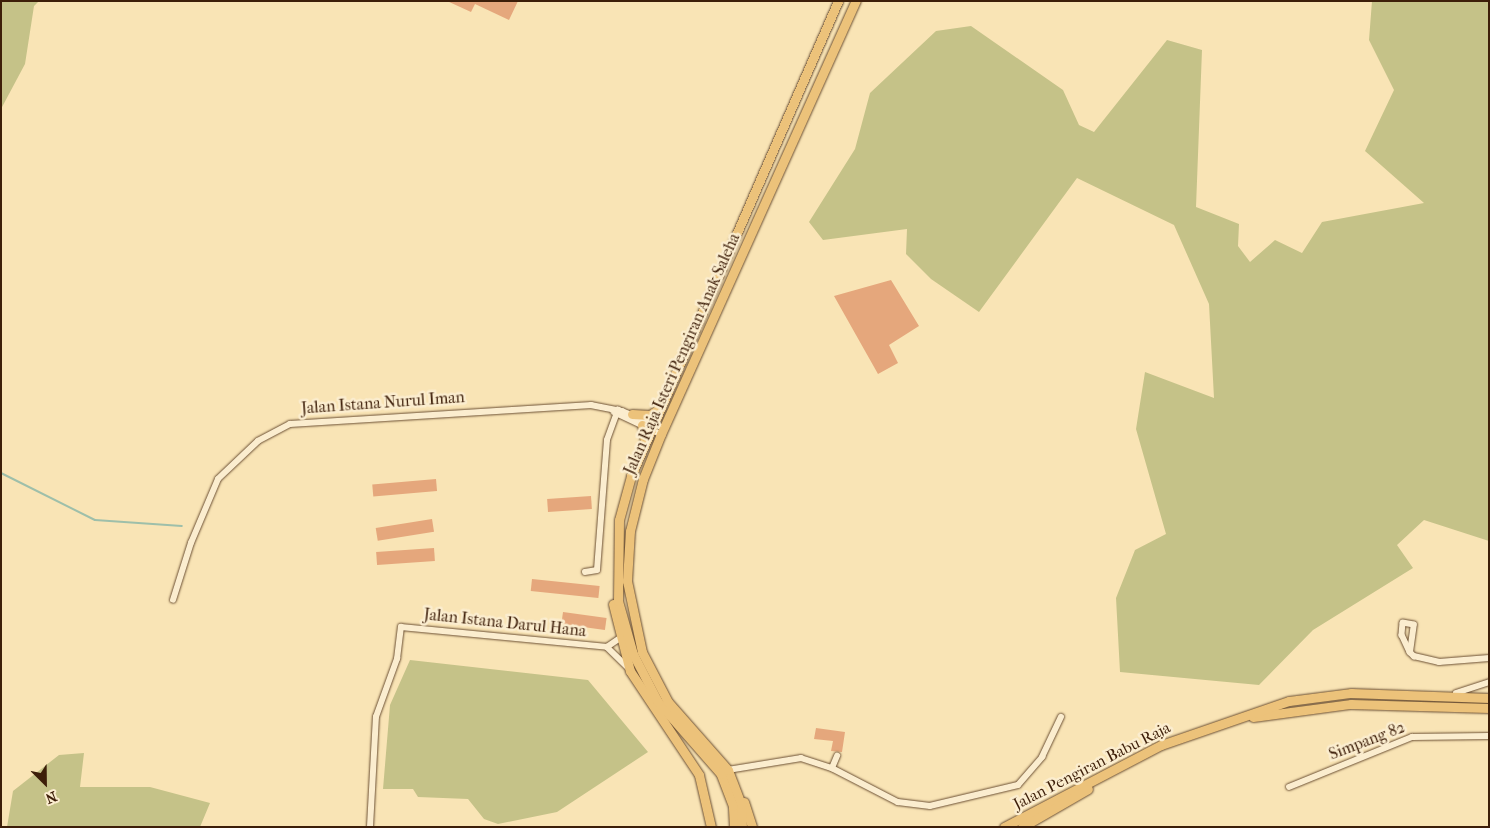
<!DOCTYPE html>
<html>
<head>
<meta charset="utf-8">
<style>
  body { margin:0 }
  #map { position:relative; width:1490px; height:828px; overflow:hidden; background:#f9e4b5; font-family:"IM FELL French Canon",serif }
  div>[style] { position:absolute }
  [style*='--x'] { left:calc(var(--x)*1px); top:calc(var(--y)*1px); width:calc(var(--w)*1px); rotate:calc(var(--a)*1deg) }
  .green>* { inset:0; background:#c5c288 }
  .stream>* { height:2px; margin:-1px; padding:0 1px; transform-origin:1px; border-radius:1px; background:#9ebfaa }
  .building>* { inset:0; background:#e5a77c; transform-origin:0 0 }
  .roads { filter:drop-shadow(0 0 1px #6c5034) drop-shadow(0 0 1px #6c5034) }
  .minor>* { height:5.5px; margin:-2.75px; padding:0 2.75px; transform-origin:2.75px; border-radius:2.75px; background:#fbedcf }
  .primary>* { height:9px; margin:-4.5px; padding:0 4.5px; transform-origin:4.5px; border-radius:4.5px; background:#ecc27a }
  span { translate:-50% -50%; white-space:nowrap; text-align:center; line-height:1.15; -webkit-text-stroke:5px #fbedcf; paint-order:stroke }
  .street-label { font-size:16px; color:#3d1e09 }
  .frame { position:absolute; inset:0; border:2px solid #3d1e09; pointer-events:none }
  .north { position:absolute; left:20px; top:758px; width:50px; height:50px; -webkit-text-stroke:4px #fbedcf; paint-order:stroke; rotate:157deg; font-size:14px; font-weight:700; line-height:20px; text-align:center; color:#3d1e09 }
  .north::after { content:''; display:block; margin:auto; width:18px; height:22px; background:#3d1e09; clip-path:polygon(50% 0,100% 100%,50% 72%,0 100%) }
</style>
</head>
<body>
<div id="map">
  <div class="green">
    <i style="clip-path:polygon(1px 1px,39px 1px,34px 6px,25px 64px,1px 109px)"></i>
    <i style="clip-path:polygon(1372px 1px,1489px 1px,1489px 541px,1424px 520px,1397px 545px,1413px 568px,1313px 630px,1259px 685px,1120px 672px,1116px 598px,1135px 550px,1166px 534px,1136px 429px,1145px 372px,1214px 398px,1209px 304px,1174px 225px,1077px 178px,979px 312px,931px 279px,906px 254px,907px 229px,823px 240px,809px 222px,855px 149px,870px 93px,936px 31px,971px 26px,1063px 90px,1079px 125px,1094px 132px,1167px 40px,1202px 50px,1196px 207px,1239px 224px,1238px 246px,1250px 262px,1275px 240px,1302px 253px,1322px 222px,1424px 203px,1365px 151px,1394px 90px,1369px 40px)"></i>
    <i style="clip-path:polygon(410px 660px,588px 680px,648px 752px,557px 812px,498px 824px,484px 819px,468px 799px,418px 797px,413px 789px,383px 789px,390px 705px)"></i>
    <i style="clip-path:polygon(84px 753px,80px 787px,150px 787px,210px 803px,200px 827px,7px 827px,13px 791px,59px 755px)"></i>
  </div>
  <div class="stream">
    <i style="--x:1;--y:473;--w:105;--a:26.6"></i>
    <i style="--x:95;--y:520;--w:87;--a:3.9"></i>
  </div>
  <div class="building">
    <i style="clip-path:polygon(447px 1px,518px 1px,509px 20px,475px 4px,471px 12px)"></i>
    <i style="clip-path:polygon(891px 280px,919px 326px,889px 345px,898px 363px,878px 374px,834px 296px)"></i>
    <i style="left:436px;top:479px;width:12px;height:64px;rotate:85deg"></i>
    <i style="left:591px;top:496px;width:13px;height:44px;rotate:86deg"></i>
    <i style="left:432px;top:519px;width:13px;height:57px;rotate:81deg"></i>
    <i style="left:434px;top:548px;width:13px;height:58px;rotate:86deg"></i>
    <i style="left:532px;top:579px;width:68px;height:12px;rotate:6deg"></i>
    <i style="left:563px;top:612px;width:44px;height:12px;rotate:8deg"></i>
    <i style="clip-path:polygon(816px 728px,845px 732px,842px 752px,831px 751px,833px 741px,814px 739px)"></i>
  </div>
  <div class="roads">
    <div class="minor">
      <i style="--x:614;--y:412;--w:52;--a:25.1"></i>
      <i style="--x:585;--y:572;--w:12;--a:-9"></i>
      <i style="--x:597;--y:570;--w:130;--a:-85.6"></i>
      <i style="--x:607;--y:440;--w:32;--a:-70"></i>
      <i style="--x:173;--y:600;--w:60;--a:-72.5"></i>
      <i style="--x:191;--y:543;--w:69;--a:-67.1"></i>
      <i style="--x:218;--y:479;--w:55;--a:-43.5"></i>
      <i style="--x:258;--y:441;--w:36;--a:-28"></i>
      <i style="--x:290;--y:424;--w:302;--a:-3.6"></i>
      <i style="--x:591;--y:405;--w:32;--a:11"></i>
      <i style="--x:622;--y:411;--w:45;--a:22"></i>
      <i style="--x:607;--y:647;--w:28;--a:44"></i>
      <i style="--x:1410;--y:652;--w:27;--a:-82"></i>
      <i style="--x:1414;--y:625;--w:11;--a:-170"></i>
      <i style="--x:1403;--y:623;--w:12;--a:95"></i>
      <i style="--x:1402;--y:635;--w:19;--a:65"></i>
      <i style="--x:1410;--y:652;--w:6;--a:45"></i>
      <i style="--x:1414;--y:656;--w:26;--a:13"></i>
      <i style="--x:1439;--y:662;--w:50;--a:-4.6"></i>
      <i style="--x:1456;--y:693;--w:35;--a:-18"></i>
      <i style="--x:832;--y:768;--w:13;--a:-67"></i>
      <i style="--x:728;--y:770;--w:74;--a:-9.3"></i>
      <i style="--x:801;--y:758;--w:33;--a:18"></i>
      <i style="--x:832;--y:768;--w:74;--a:27.3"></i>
      <i style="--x:898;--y:802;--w:32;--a:7"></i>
      <i style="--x:930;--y:806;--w:90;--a:-13.4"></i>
      <i style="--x:1018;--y:785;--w:37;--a:-49"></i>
      <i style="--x:1042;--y:757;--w:44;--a:-64.6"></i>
      <i style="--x:1289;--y:787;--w:133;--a:-22.1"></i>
      <i style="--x:1412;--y:737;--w:77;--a:-0.7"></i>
      <i style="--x:370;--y:827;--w:110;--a:-86.9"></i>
      <i style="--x:376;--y:717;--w:62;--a:-70.1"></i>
      <i style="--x:397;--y:659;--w:32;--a:-83"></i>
      <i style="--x:401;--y:627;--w:207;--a:5.5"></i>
      <i style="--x:607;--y:647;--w:14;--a:-34"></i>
    </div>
    <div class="primary">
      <i style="--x:632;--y:414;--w:18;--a:3"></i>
      <i style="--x:650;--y:415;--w:12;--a:-35"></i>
      <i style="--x:642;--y:425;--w:17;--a:80"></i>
      <i style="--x:613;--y:604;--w:69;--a:75.8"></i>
      <i style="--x:630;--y:671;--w:125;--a:56.4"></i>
      <i style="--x:699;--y:775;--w:53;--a:77"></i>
      <i style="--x:1253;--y:717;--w:99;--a:-7.6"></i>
      <i style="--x:1351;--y:704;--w:138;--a:1.7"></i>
      <i style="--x:744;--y:802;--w:26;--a:72"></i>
      <i style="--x:734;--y:827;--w:21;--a:-93"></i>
      <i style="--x:733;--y:806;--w:34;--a:-111"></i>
      <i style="--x:721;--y:774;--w:96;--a:-131.2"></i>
      <i style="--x:658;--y:702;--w:54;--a:-117.5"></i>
      <i style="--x:633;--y:654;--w:55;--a:-105.8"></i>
      <i style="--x:618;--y:601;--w:81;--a:-89.3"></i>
      <i style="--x:619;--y:520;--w:46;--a:-74.7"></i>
      <i style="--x:631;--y:476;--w:518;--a:-66.45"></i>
      <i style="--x:742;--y:827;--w:23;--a:-92"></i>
      <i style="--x:741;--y:804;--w:36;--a:-111"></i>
      <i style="--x:728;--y:770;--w:91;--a:-131.4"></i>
      <i style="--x:668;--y:702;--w:56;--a:-117.5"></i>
      <i style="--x:642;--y:652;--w:73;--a:-101.9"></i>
      <i style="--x:627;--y:581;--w:50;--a:-86.6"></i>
      <i style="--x:630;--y:531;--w:54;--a:-76"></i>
      <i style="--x:643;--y:479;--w:48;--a:-68.2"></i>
      <i style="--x:661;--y:434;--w:475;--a:-65.8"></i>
      <i style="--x:1004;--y:827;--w:177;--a:-27.6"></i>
      <i style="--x:1161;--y:745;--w:135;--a:-19"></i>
      <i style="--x:1289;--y:701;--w:63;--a:-7.4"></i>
      <i style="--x:1351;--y:693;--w:138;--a:2.1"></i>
      <i style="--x:1022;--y:827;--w:76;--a:-29.9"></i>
    </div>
  </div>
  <div class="street-label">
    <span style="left:682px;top:354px;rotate:-66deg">Jalan Raja Isteri Pengiran Anak Saleha</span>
    <span style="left:383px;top:403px;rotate:-4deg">Jalan Istana Nurul Iman</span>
    <span style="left:505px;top:623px;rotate:6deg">Jalan Istana Darul Hana</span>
    <span style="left:1367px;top:741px;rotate:-21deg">Simpang 82</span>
    <span style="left:1092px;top:766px;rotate:-27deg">Jalan Pengiran Babu Raja</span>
  </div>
  <div class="frame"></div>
  <div class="north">N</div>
</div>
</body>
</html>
